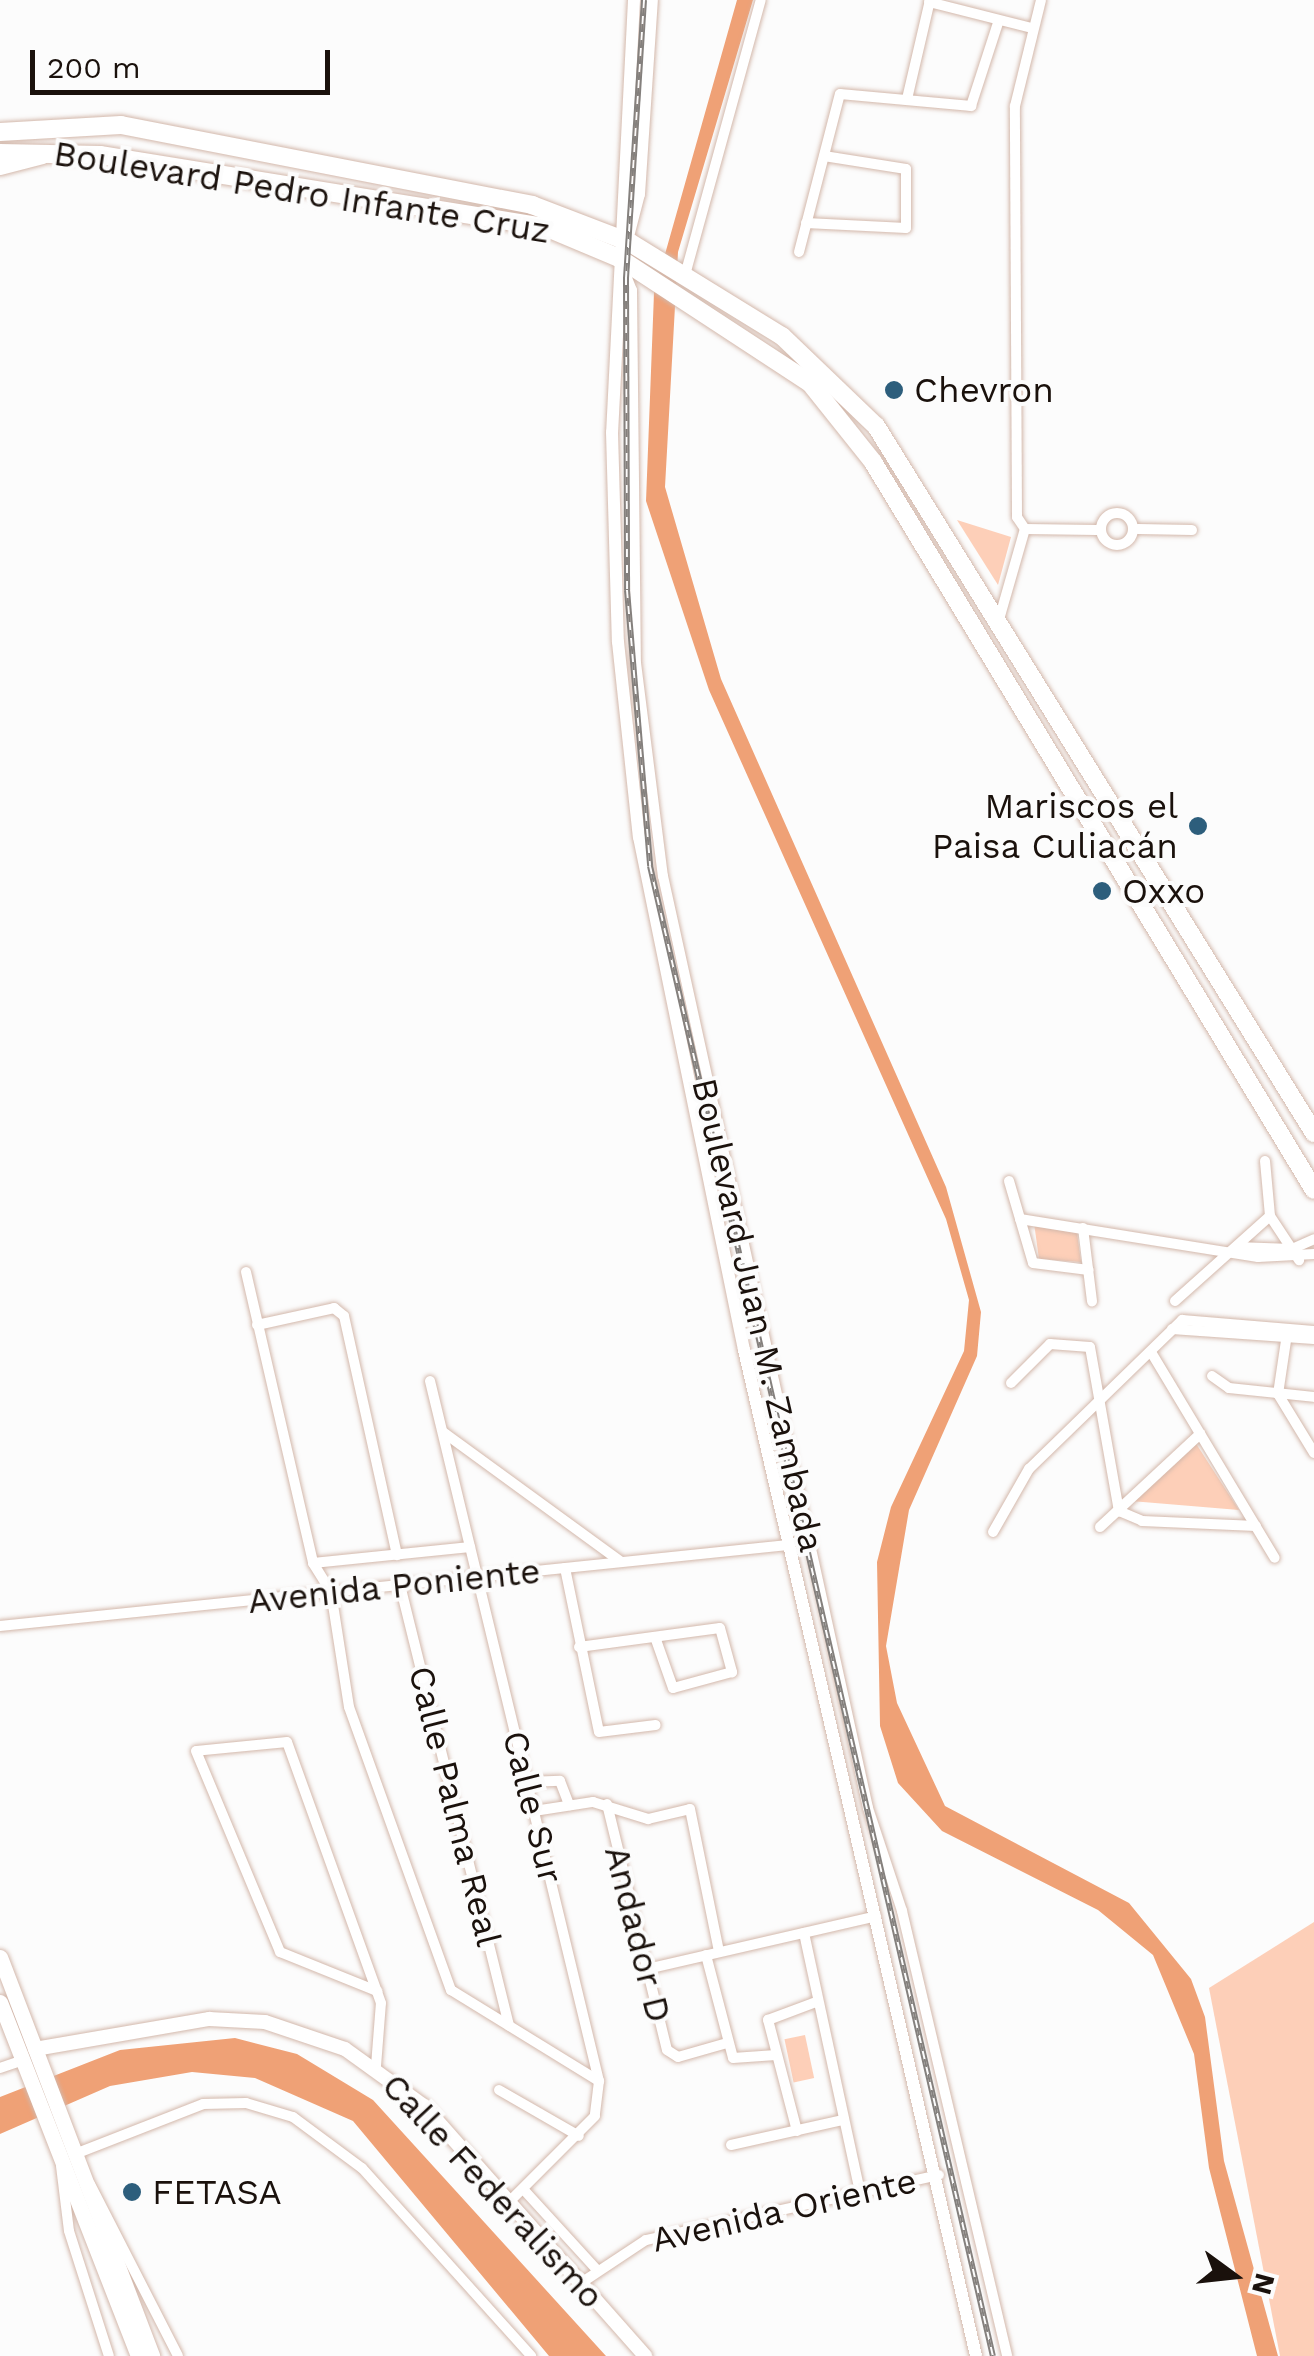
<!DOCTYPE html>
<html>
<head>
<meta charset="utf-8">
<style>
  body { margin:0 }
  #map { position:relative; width:1314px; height:2356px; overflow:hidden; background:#fcfcfc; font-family:"Work Sans",sans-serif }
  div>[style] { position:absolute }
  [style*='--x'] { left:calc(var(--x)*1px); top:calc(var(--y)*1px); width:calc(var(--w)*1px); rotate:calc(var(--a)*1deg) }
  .green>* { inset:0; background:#fdcfb8; transform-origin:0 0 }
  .water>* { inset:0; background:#efa176 }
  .roads { filter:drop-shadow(0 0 2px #d3b8ab) drop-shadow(0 0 2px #d3b8ab) }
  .minor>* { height:10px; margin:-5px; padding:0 5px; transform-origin:5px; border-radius:5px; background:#fff }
  .minor>.ring { margin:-5px; padding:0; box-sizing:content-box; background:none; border:10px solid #fff; border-radius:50% }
  .tertiary>* { height:12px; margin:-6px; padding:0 6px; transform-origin:6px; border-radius:6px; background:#fff }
  .secondary>* { height:14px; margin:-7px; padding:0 7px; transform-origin:7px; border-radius:7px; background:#fff }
  .primary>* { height:15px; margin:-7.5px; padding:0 7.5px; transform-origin:7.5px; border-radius:7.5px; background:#fff }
  .trunk>* { height:18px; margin:-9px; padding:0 9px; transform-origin:9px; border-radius:9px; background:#fff }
  .rail>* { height:6px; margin-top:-3px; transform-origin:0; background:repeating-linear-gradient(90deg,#fcfcfc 0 8px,#84807d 0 16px); box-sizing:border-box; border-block:2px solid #84807d }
  .dots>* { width:28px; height:28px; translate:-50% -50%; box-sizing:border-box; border:5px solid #fcfcfc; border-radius:50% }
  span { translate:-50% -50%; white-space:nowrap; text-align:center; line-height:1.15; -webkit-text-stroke:8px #fcfcfc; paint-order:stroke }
  .street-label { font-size:35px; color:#1a110c }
  .poi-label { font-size:35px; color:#1a110c }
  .left { translate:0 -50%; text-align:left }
  .right { translate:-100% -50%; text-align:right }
  .north { position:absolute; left:1184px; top:2226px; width:100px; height:100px; -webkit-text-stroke:8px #fcfcfc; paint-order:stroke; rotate:105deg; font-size:28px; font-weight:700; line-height:40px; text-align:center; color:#1a110c }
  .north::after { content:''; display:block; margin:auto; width:35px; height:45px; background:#1a110c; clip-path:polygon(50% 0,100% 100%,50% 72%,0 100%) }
  .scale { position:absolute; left:30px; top:50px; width:300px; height:45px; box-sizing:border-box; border:5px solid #1a110c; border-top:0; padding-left:12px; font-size:30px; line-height:35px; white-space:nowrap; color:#1a110c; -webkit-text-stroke:8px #fcfcfc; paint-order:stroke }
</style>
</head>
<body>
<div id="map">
  <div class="green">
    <i style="clip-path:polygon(957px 520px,1011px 537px,998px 585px)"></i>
    <i style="clip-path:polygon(1034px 1223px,1076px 1226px,1081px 1262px,1039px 1259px)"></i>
    <i style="clip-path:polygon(1195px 1442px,1239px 1510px,1131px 1501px)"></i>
    <i style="clip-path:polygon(1314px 1922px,1314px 2356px,1280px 2356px,1209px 1988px)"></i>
    <i style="left:805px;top:2035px;width:44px;height:21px;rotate:78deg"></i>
  </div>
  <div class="water">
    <i style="clip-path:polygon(737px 0,753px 0,678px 252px,665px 487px,721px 679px,946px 1187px,981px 1312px,977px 1356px,909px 1510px,886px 1646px,897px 1703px,945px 1806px,1129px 1903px,1191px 1979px,1205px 2017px,1224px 2161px,1278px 2356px,1257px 2356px,1209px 2168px,1194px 2054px,1153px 1955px,1098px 1910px,942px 1831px,898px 1783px,880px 1726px,877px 1562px,891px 1507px,964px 1351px,969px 1300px,946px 1219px,709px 690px,646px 501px,654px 293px)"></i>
    <i style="clip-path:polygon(235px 2038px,297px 2054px,373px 2100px,606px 2356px,549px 2356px,353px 2121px,255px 2078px,192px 2072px,110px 2086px,0 2134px,0 2097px,120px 2050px)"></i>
  </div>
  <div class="roads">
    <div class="minor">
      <i style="--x:929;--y:2;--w:106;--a:14.2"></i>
      <i style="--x:907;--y:99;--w:102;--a:-76.9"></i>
      <i style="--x:806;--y:223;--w:100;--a:2.9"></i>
      <i style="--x:906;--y:228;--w:59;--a:-90"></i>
      <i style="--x:906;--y:169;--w:83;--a:-171"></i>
      <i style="--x:799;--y:252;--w:163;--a:-75.5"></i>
      <i style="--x:840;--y:94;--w:132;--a:5.2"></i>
      <i style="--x:971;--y:106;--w:90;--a:-72"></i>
      <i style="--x:623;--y:268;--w:24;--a:68"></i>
      <i style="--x:632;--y:290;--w:373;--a:89.4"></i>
      <i style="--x:636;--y:663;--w:215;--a:82.8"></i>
      <i style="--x:663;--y:876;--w:954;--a:77.59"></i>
      <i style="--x:868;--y:1808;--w:108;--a:71.7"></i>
      <i style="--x:902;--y:1911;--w:457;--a:76.7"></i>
      <i style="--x:685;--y:275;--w:285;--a:-74.6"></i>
      <i class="ring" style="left:1101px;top:513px;width:22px;height:22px"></i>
      <i style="--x:1025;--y:529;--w:14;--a:-124"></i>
      <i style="--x:1017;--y:517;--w:411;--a:-90.3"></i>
      <i style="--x:1015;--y:106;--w:109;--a:-76.2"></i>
      <i style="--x:1025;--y:529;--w:72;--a:0.8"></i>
      <i style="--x:1138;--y:529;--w:54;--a:1.1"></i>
      <i style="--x:998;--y:623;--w:98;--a:-74"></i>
      <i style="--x:1265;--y:1161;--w:55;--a:84.8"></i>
      <i style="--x:1270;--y:1216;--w:53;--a:56.6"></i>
      <i style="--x:1009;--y:1181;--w:85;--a:73.7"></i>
      <i style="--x:1033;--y:1263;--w:56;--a:7.1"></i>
      <i style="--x:1020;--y:1219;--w:241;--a:9.1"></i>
      <i style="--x:1258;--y:1257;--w:56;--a:-3.1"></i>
      <i style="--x:1083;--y:1228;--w:74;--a:83"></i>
      <i style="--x:1236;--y:1247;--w:56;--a:2"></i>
      <i style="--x:1292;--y:1249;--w:24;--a:-24"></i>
      <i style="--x:246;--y:1272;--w:299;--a:77"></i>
      <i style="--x:313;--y:1563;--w:34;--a:58"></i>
      <i style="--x:331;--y:1592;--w:116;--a:81.1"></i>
      <i style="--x:349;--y:1707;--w:301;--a:70.2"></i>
      <i style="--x:451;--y:1990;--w:174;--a:31.6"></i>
      <i style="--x:1175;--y:1301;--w:127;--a:-41.8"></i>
      <i style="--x:257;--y:1325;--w:79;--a:-12.4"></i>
      <i style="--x:334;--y:1308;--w:13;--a:39"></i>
      <i style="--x:344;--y:1316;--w:245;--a:77.5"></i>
      <i style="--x:1172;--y:1329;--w:142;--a:4"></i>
      <i style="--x:1287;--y:1334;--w:61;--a:98.5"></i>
      <i style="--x:1278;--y:1394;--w:69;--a:58.6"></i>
      <i style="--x:1151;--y:1352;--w:240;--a:59"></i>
      <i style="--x:1212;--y:1376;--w:21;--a:35"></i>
      <i style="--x:1229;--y:1388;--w:85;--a:6"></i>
      <i style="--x:430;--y:1381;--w:720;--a:76.43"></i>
      <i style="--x:599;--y:2081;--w:35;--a:97"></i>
      <i style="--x:595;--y:2116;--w:120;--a:135"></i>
      <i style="--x:1011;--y:1383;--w:55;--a:-45"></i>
      <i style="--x:1050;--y:1344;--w:40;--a:4.3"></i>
      <i style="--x:1090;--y:1347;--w:167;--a:80"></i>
      <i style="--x:1119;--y:1511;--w:25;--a:23"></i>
      <i style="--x:1142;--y:1521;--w:114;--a:2.5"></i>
      <i style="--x:443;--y:1432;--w:220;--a:36.1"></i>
      <i style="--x:1100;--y:1527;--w:137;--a:-42.9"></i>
      <i style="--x:993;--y:1532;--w:73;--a:-60.3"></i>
      <i style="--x:1029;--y:1469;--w:214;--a:-44.2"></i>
      <i style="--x:1182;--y:1320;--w:132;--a:4.8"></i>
      <i style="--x:313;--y:1563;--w:158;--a:-5.8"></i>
      <i style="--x:565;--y:1568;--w:167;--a:78.3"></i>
      <i style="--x:599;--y:1732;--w:57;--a:-7"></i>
      <i style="--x:400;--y:1585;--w:454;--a:76.1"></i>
      <i style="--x:0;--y:1626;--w:792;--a:-5.87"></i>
      <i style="--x:579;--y:1647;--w:142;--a:-7.7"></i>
      <i style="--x:720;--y:1628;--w:46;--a:74.7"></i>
      <i style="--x:732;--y:1672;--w:61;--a:164.8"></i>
      <i style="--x:673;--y:1688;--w:54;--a:-109.4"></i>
      <i style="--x:527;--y:1782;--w:33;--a:-2"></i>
      <i style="--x:560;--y:1781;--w:26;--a:69"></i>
      <i style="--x:607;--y:1804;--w:253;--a:76.3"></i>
      <i style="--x:667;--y:2050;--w:13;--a:32"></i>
      <i style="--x:678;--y:2057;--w:51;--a:-15.9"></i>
      <i style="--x:534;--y:1811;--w:60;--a:-8.7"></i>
      <i style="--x:593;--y:1802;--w:58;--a:17.2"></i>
      <i style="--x:648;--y:1819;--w:43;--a:-13.4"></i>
      <i style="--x:690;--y:1809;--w:146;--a:78.5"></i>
      <i style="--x:804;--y:1933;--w:264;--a:77.8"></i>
      <i style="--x:706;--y:1955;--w:106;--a:75.3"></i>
      <i style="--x:733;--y:2058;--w:43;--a:-4"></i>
      <i style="--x:647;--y:1969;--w:235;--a:-13"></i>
      <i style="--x:376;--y:2066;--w:63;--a:-85.5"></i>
      <i style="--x:381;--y:2003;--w:277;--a:-109.8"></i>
      <i style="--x:287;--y:1742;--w:91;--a:174.4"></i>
      <i style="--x:196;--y:1751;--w:218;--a:67.3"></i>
      <i style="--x:280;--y:1952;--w:105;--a:21.9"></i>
      <i style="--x:0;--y:2068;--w:24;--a:-19"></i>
      <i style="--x:499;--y:2090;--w:92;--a:29.9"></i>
      <i style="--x:797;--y:2131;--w:115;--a:-104.6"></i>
      <i style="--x:768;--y:2020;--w:51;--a:-20.6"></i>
      <i style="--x:731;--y:2145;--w:115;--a:-12.6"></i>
      <i style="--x:75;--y:2154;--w:137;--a:-21.3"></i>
      <i style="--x:203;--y:2104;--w:43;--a:-1.3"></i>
      <i style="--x:246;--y:2103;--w:49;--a:16.6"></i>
      <i style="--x:293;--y:2117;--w:86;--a:36.5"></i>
      <i style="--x:362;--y:2168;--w:253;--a:48"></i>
      <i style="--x:61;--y:2166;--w:65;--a:83"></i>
      <i style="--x:69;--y:2231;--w:131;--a:72.3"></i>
      <i style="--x:90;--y:2184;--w:193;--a:62.9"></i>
      <i style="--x:524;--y:2190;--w:108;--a:47.6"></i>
      <i style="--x:581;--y:2283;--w:78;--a:-33.5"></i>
      <i style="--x:646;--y:2240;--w:300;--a:-12.5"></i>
    </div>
    <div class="tertiary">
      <i style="--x:634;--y:0;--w:433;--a:92.9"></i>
      <i style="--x:612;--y:432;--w:210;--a:88.4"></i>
      <i style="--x:618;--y:642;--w:196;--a:83.9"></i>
      <i style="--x:639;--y:837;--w:524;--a:78.43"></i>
      <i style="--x:744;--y:1350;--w:1032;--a:77.01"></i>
      <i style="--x:625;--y:248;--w:56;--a:-75.5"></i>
      <i style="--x:639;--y:194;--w:194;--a:-86.2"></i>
    </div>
    <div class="secondary">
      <i style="--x:35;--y:2049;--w:177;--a:-9.8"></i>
      <i style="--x:209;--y:2019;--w:56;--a:3.1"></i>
      <i style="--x:265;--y:2022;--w:84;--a:18.6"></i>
      <i style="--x:345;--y:2049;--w:97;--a:35.8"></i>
      <i style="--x:424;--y:2106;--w:334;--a:48.5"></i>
    </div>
    <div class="primary">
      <i style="--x:0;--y:1957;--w:427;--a:69.1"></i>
      <i style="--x:0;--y:2002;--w:380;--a:68.7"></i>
    </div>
    <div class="trunk">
      <i style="--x:0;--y:132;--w:121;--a:-3.3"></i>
      <i style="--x:121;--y:125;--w:419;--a:11"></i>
      <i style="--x:532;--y:205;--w:104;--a:20.9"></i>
      <i style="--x:629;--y:242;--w:180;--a:31.6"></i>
      <i style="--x:782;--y:336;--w:130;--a:43.8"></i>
      <i style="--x:876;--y:426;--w:832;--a:58.22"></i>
      <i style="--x:0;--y:153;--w:100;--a:1.1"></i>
      <i style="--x:100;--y:155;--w:451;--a:9.2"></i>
      <i style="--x:545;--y:227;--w:80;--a:22.7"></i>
      <i style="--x:619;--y:258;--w:228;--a:33.2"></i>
      <i style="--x:810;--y:383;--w:101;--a:51.4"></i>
      <i style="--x:873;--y:462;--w:851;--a:58.79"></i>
      <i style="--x:0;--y:166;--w:44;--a:-14.3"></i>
    </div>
  </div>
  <div class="rail">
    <i style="--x:644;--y:0;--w:278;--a:93.7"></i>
    <i style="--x:626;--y:277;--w:313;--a:89.8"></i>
    <i style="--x:627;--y:590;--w:277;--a:85.2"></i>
    <i style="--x:650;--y:866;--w:1529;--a:77.04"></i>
  </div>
  <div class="dots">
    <i style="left:894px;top:390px;background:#2d5e7c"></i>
    <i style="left:1198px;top:826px;background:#2d5e7c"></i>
    <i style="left:1102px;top:891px;background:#2d5e7c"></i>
    <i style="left:132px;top:2192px;background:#2d5e7c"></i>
  </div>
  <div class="street-label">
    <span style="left:302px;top:192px;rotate:9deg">Boulevard Pedro Infante Cruz</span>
    <span style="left:758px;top:1315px;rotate:77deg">Boulevard Juan M. Zambada</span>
    <span style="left:394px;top:1586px;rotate:-6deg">Avenida Poniente</span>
    <span style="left:455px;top:1806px;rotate:76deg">Calle Palma Real</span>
    <span style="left:533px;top:1807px;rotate:76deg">Calle Sur</span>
    <span style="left:638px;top:1934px;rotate:76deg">Andador D</span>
    <span style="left:493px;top:2191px;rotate:47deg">Calle Federalismo</span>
    <span style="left:784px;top:2210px;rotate:-13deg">Avenida Oriente</span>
  </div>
  <div class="poi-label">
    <span class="left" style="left:914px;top:390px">Chevron</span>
    <span class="right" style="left:1178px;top:826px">Mariscos el<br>Paisa Culiacán</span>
    <span class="left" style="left:1122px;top:891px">Oxxo</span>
    <span class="left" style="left:152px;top:2192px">FETASA</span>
  </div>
  <div class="north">N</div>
  <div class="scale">200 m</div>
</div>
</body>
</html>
